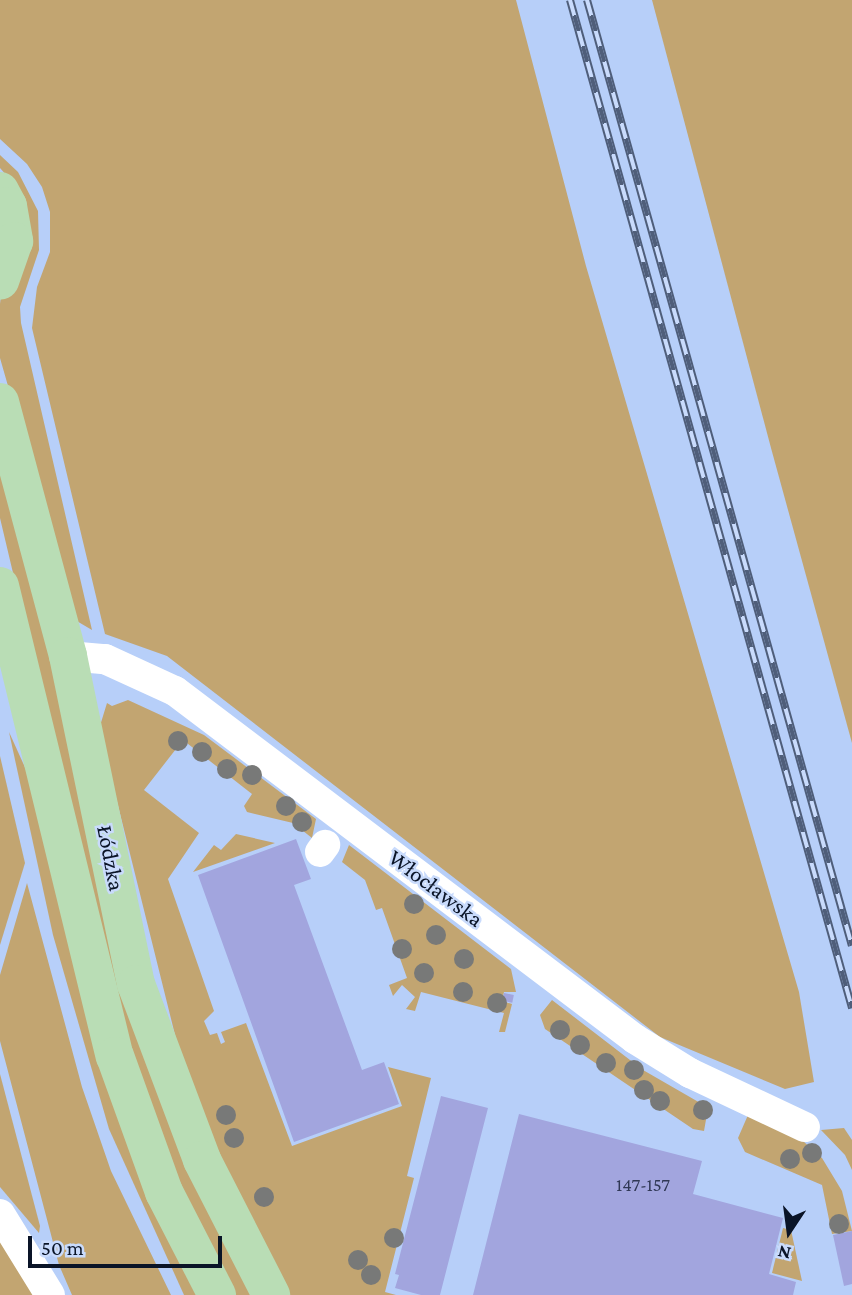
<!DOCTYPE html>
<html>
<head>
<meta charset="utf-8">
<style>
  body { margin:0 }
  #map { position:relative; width:852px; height:1295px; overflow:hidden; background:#b7cff9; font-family:"Crimson Pro",serif }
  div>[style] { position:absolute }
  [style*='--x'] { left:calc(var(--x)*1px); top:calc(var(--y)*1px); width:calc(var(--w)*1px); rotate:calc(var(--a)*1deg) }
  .green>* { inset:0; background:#c2a571 }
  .building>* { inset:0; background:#a2a5de; transform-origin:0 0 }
  .minor>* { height:30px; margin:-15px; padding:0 15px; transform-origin:15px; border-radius:15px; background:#fff }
  .major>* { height:38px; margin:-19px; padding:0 19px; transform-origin:19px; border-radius:19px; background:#b9ddb5 }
  .rail>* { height:8px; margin-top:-4px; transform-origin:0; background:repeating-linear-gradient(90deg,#c9dbfc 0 16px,#4f5e7a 0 32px); box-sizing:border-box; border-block:2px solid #4f5e7a }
  .trees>* { width:20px; height:20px; margin:-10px; border-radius:50%; background:#787978 }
  span { translate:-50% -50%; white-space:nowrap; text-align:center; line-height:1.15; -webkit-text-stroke:5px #c9dbfc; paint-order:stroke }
  .number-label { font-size:19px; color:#303855 }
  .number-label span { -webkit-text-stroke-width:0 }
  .street-label { font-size:23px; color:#0a1427 }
  .north { position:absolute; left:754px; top:1197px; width:70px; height:70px; -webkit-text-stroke:5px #c9dbfc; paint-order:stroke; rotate:193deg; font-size:19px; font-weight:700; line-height:28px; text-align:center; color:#0a1427 }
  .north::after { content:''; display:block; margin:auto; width:24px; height:32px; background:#0a1427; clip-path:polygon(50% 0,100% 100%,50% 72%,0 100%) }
  .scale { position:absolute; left:28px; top:1236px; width:194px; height:32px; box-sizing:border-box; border:4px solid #0a1427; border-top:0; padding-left:9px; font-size:21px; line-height:24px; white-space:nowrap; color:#0a1427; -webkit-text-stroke:5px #c9dbfc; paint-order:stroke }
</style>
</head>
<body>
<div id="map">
  <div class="green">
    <i style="clip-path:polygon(0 0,516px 0,586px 266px,799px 992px,814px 1082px,785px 1089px,660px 1037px,167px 656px,105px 634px,32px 328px,37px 287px,50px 252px,50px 212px,42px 187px,27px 164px,0 139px)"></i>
    <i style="clip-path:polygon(652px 0,852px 0,852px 743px,771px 448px)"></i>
    <i style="clip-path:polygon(0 155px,18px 172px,38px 211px,39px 250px,20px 307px,21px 323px,92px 630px,75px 620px,0 358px,0 304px,14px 184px,0 168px)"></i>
    <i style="clip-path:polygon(0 437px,132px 1010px,254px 1295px,236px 1295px,155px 1133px,117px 1012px,0 518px)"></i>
    <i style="clip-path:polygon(128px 700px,204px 735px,316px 819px,312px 838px,293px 823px,247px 812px,244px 806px,252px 794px,183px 740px,144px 790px,199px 833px,168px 879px,214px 1011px,204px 1021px,210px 1035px,217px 1033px,221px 1044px,225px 1042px,221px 1032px,246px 1023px,292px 1146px,402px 1106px,388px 1067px,431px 1078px,407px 1176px,414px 1178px,385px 1292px,396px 1295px,290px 1295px,230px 1183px,181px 1059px,99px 729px,107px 703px,112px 706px)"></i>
    <i style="clip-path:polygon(9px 732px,28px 774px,199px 1295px,184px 1295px,109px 1129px,53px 935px)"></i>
    <i style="clip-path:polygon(0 756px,25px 863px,0 945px)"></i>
    <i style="clip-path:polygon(236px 834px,275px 843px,193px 872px,214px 845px,221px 850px)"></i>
    <i style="clip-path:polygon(349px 845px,511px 969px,516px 992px,504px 992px,502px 1001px,512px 1004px,505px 1032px,499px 1032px,504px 1013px,421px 992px,415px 1011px,406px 1009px,415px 997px,402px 985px,393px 996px,389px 985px,407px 978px,382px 908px,376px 910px,365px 880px,342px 862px)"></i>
    <i style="clip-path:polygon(27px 883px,82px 1087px,111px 1171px,171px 1295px,72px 1295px,59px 1265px,0 1041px,0 975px)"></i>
    <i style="clip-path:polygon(552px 1000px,643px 1070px,702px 1104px,707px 1114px,704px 1131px,693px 1129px,545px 1029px,540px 1015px)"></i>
    <i style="clip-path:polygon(0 1074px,40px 1226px,39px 1233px,0 1187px)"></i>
    <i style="clip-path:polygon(748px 1115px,794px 1133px,822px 1158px,842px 1191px,852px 1231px,832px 1234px,822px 1185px,745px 1152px,738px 1138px)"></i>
    <i style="clip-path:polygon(844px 1128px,852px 1140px,852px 1170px,845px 1155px,821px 1130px)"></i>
    <i style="clip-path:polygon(783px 1228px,791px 1230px,802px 1281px,772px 1273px)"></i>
    <i style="clip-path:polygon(0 1237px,34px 1295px,0 1295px)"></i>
  </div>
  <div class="building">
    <i style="clip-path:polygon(296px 839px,311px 879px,294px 885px,362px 1070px,384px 1062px,399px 1104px,294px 1142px,198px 875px)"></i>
    <i style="left:504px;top:993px;width:10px;height:8px;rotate:11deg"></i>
    <i style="clip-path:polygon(441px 1096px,488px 1108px,440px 1295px,421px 1295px,395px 1288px,399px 1275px,395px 1274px)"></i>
    <i style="clip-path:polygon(519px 1114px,702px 1161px,693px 1194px,783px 1218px,769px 1274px,796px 1282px,793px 1295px,473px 1295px)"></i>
    <i style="clip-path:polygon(852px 1231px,852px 1284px,844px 1286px,833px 1235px)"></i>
  </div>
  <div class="minor">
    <i style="--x:68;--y:656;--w:37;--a:5"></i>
    <i style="--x:105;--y:659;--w:77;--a:24.6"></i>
    <i style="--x:175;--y:691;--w:577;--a:37.11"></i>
    <i style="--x:635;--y:1039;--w:65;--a:31.7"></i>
    <i style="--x:690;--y:1073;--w:127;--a:25.2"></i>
    <i style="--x:320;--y:852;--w:9;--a:-54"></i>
    <i style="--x:0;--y:1214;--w:95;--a:58.3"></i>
  </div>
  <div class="major">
    <i style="--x:0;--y:191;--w:17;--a:62"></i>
    <i style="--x:8;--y:206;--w:36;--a:80"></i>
    <i style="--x:14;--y:241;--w:42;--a:109.3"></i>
    <i style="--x:0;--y:402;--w:263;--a:75"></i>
    <i style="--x:68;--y:656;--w:335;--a:78.3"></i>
    <i style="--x:136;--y:984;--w:188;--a:69.4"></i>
    <i style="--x:202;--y:1160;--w:152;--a:62.9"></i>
    <i style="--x:0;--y:586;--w:484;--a:76.3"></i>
    <i style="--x:115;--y:1056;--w:145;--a:70.2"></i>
    <i style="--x:164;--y:1192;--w:116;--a:62.8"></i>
  </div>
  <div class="rail">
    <i style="--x:570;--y:0;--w:1047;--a:74.37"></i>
    <i style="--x:587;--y:0;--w:982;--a:74.35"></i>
  </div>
  <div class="trees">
    <i style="left:178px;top:741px"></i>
    <i style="left:202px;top:752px"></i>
    <i style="left:227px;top:769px"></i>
    <i style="left:252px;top:775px"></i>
    <i style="left:286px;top:806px"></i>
    <i style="left:302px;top:822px"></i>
    <i style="left:414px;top:904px"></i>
    <i style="left:436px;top:935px"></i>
    <i style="left:402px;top:949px"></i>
    <i style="left:464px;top:959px"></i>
    <i style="left:424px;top:973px"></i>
    <i style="left:463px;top:992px"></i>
    <i style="left:497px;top:1003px"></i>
    <i style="left:560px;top:1030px"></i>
    <i style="left:580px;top:1045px"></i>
    <i style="left:606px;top:1063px"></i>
    <i style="left:634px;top:1070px"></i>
    <i style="left:644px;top:1090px"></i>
    <i style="left:660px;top:1101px"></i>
    <i style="left:703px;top:1110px"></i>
    <i style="left:226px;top:1115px"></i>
    <i style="left:234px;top:1138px"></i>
    <i style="left:812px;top:1153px"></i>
    <i style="left:790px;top:1159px"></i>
    <i style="left:264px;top:1197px"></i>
    <i style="left:839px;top:1224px"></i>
    <i style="left:394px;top:1238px"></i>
    <i style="left:358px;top:1260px"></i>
    <i style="left:371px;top:1275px"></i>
  </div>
  <div class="number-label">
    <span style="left:643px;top:1185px">147-157</span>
  </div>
  <div class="street-label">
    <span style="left:111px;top:858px;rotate:79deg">Łódzka</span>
    <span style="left:436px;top:888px;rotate:37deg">Włocławska</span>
  </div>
  <div class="north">N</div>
  <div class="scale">50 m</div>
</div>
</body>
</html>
